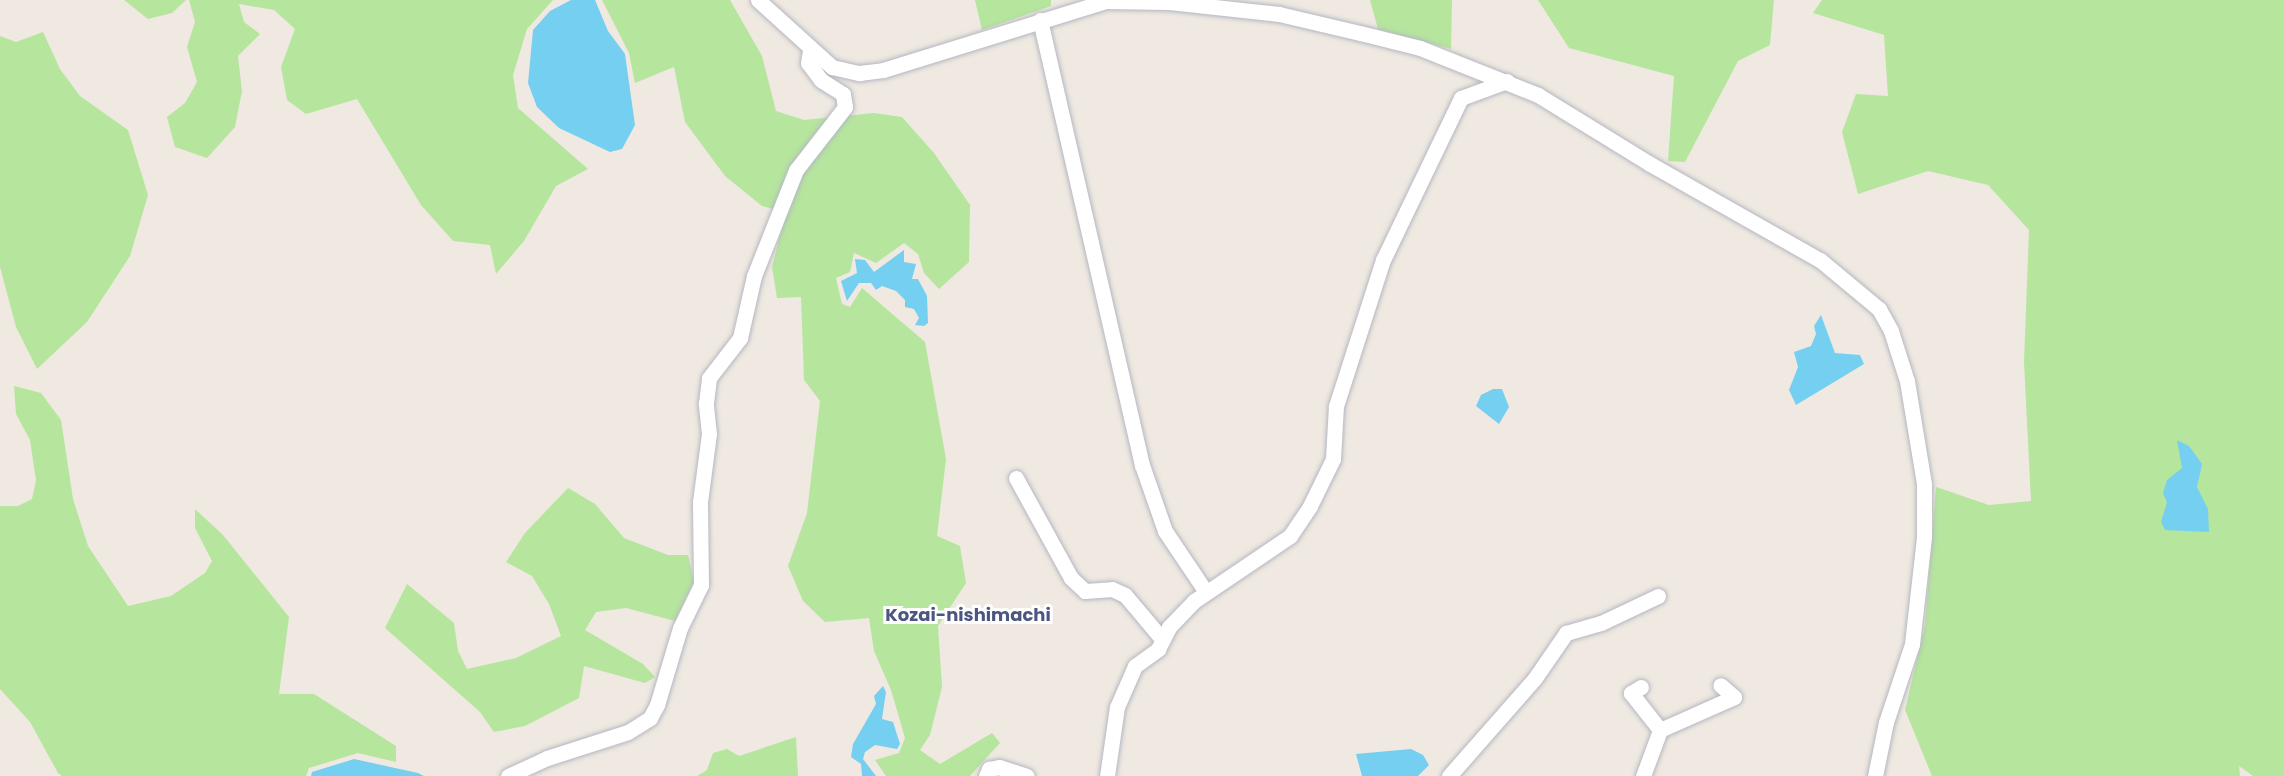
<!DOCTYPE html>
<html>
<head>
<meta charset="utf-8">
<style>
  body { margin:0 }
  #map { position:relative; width:2284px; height:776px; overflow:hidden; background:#efe9e1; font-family:Poppins,sans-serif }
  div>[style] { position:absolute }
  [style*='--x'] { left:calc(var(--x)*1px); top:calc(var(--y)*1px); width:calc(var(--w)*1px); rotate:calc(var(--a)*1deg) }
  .green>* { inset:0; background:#b6e59e }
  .water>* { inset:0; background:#75cff0 }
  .roads { filter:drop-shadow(0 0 2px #b4b7c1) drop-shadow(0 0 2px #b4b7c1) }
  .street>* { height:15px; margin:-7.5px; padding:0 7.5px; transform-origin:7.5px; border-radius:7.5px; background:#fff }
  span { translate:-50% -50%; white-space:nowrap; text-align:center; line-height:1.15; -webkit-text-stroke:6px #fff; paint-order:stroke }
  .quarter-label { font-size:18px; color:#4d5680; font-weight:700 }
</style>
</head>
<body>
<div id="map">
  <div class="green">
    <i style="clip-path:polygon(124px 0,186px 0,172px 13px,148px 19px)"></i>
    <i style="clip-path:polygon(189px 0,553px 0,527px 29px,513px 75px,518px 108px,588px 169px,556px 186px,524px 241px,496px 274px,490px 245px,453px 241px,421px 205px,357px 99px,306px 114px,287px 100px,281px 67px,295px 29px,274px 10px,239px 4px,244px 22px,260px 34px,238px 56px,242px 91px,235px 127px,207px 158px,175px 147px,167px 117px,185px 103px,197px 82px,187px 47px,195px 22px)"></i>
    <i style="clip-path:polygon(602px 0,730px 0,762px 56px,776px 111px,804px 120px,874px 113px,902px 117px,934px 153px,970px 205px,969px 262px,939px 289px,924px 273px,918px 254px,904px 243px,876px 263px,854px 253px,850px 272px,836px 278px,842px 304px,850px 307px,862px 288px,925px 342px,946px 459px,937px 536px,960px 546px,966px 583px,938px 626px,942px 687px,930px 735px,920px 750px,940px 764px,992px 733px,1000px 743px,970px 776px,886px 776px,875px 760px,899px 753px,905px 738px,891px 690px,874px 651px,869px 618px,825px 622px,803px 601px,788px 566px,807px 513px,820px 401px,804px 380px,801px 297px,777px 298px,772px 267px,786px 212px,762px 206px,725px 176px,685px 122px,674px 67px,635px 83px,629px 53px)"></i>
    <i style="clip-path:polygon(975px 0,1051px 0,1051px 6px,982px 30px)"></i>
    <i style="clip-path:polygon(1370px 0,1452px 0,1451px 49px,1378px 29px)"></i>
    <i style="clip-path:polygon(1538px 0,1774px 0,1770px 45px,1738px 61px,1685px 162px,1668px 161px,1674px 76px,1569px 48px)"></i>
    <i style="clip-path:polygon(1822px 0,2284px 0,2284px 776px,2253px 776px,2239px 766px,2240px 776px,1932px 776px,1905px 710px,1925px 625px,1936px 487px,1989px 505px,2031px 501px,2024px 362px,2029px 230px,1988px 185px,1928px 171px,1858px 194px,1842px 132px,1856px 94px,1888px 96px,1884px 35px,1813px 13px)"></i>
    <i style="clip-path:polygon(43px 32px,60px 69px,80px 96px,128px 130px,148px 195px,130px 256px,87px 322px,37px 369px,16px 327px,0 267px,0 36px,16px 42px)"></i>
    <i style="clip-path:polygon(14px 386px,41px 393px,61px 420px,73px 499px,88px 546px,128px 606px,171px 596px,205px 573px,212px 561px,195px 528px,195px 509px,223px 535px,289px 617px,279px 694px,314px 694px,396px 746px,396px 762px,358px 753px,309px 768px,306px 776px,62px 776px,58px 773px,30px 722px,0 689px,0 506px,18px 506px,32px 499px,36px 480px,30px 440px,16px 414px)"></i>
    <i style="clip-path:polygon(568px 488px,595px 504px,624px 538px,668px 555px,688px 555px,694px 582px,675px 621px,626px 608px,596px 612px,585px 630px,643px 664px,655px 677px,645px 683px,584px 666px,579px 698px,525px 726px,494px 732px,480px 712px,385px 628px,407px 584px,454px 623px,458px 651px,467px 669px,516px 658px,561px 636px,549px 604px,532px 576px,506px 562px,525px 533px)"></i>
    <i style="clip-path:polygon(796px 737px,798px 776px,697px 776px,707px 770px,713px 753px,727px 749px,739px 756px)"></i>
  </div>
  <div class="water">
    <i style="clip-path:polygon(571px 0,595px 0,608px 31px,625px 54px,635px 125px,622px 149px,610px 152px,559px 128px,537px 107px,528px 83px,533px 30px,550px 11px)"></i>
    <i style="clip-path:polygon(904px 250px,904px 262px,916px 264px,912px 279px,918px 279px,927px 296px,928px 323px,924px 326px,915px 325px,919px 318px,914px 309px,905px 307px,905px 300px,896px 291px,882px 286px,876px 290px,871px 283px,859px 283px,847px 301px,841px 281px,857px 273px,855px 259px,865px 260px,874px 272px)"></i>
    <i style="clip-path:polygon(1821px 315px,1835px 353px,1860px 355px,1864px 364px,1796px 405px,1789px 390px,1798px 367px,1794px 352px,1811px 346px,1816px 334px,1814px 326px)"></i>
    <i style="clip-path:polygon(1493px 389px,1502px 389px,1509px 407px,1499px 424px,1476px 406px,1481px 395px)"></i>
    <i style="clip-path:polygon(2177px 440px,2189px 446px,2202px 464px,2197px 487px,2208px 509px,2209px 532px,2165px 530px,2161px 522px,2167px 502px,2163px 493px,2167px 480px,2182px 468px)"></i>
    <i style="clip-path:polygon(883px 686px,886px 692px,882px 719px,893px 722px,900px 744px,897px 749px,875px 745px,865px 752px,863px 759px,876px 776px,862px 776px,861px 764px,851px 757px,853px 744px,876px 704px,874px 696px)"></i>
    <i style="clip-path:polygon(1411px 749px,1423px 755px,1429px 765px,1418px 776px,1362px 776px,1356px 754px)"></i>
    <i style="clip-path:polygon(354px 759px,418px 773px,424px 776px,311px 776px,312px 772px)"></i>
  </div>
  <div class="roads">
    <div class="street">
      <i style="--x:758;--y:0;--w:100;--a:42.2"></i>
      <i style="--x:832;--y:67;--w:28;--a:13"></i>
      <i style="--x:859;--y:73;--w:24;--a:-7"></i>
      <i style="--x:883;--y:70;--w:233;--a:-17.2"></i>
      <i style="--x:1106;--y:1;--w:63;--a:0.9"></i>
      <i style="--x:1169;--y:2;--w:111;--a:6.2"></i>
      <i style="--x:1279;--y:14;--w:83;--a:13.2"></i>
      <i style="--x:1360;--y:33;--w:62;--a:14"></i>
      <i style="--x:1420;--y:48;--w:127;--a:21.7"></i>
      <i style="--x:1538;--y:95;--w:132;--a:31.6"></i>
      <i style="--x:1650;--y:164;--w:195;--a:29.5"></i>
      <i style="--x:1820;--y:260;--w:77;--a:39.7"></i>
      <i style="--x:1879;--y:309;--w:25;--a:61"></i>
      <i style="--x:1891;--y:331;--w:52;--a:72.3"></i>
      <i style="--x:1907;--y:381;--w:104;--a:80.6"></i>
      <i style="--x:1924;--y:484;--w:53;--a:90"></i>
      <i style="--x:1924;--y:537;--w:108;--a:96.4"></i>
      <i style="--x:1912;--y:644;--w:82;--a:108.4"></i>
      <i style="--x:1886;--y:722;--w:55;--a:101.5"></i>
      <i style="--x:1040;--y:20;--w:457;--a:77.1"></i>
      <i style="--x:1142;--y:465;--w:70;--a:70.8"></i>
      <i style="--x:1165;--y:531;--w:73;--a:56.1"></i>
      <i style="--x:1016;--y:478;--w:114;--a:61.2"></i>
      <i style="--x:1071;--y:578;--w:19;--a:43"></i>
      <i style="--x:1085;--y:591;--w:27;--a:-4"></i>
      <i style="--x:1112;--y:589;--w:14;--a:25"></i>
      <i style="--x:1125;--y:595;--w:57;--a:49.9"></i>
      <i style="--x:1641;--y:687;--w:12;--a:149"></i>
      <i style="--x:1631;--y:693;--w:47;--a:51.9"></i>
      <i style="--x:508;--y:776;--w:43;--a:-24.8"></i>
      <i style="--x:547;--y:758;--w:85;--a:-17.8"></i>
      <i style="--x:628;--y:732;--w:26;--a:-32"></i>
      <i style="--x:650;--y:718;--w:15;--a:-62"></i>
      <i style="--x:657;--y:705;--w:80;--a:-73.4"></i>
      <i style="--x:680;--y:628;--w:48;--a:-64"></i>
      <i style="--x:701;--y:585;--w:83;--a:-90.7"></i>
      <i style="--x:700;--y:502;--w:69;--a:-82.5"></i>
      <i style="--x:709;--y:434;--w:31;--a:-96"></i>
      <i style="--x:706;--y:403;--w:25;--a:-83"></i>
      <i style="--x:709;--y:378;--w:51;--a:-52.2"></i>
      <i style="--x:740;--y:338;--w:64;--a:-77.3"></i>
      <i style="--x:754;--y:276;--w:114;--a:-68.4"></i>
      <i style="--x:796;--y:170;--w:80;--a:-52.1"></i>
      <i style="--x:845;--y:107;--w:13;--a:-99"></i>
      <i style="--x:843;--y:94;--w:26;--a:-148"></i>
      <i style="--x:821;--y:80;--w:21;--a:-127"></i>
      <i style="--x:808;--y:63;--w:13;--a:-81"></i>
      <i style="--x:986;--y:776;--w:8;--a:-67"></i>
      <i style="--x:989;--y:769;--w:10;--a:-11"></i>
      <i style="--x:999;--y:767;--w:29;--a:18"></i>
      <i style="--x:1107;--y:776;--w:70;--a:-81.8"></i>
      <i style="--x:1117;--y:707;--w:45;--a:-66.3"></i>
      <i style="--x:1135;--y:666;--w:29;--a:-36"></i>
      <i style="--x:1158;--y:649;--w:25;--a:-63"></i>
      <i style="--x:1169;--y:627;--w:36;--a:-46"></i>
      <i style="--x:1194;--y:601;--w:116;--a:-34.1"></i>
      <i style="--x:1290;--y:536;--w:36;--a:-56"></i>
      <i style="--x:1310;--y:506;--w:52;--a:-63.9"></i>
      <i style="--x:1333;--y:459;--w:53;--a:-86.8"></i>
      <i style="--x:1336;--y:406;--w:153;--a:-72.2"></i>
      <i style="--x:1383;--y:260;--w:180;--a:-64.3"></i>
      <i style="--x:1461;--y:98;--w:49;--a:-20.3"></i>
      <i style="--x:1449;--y:776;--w:130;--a:-48.7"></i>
      <i style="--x:1535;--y:678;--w:55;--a:-55.4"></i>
      <i style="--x:1566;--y:633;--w:36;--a:-16"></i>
      <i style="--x:1601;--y:623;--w:63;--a:-25.3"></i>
      <i style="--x:1643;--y:776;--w:49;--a:-69.7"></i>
      <i style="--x:1660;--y:730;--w:81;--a:-24"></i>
      <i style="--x:1734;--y:697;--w:18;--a:-139"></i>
    </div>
  </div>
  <div class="quarter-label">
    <span style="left:968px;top:615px">Kozai-nishimachi</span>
  </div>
</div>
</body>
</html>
